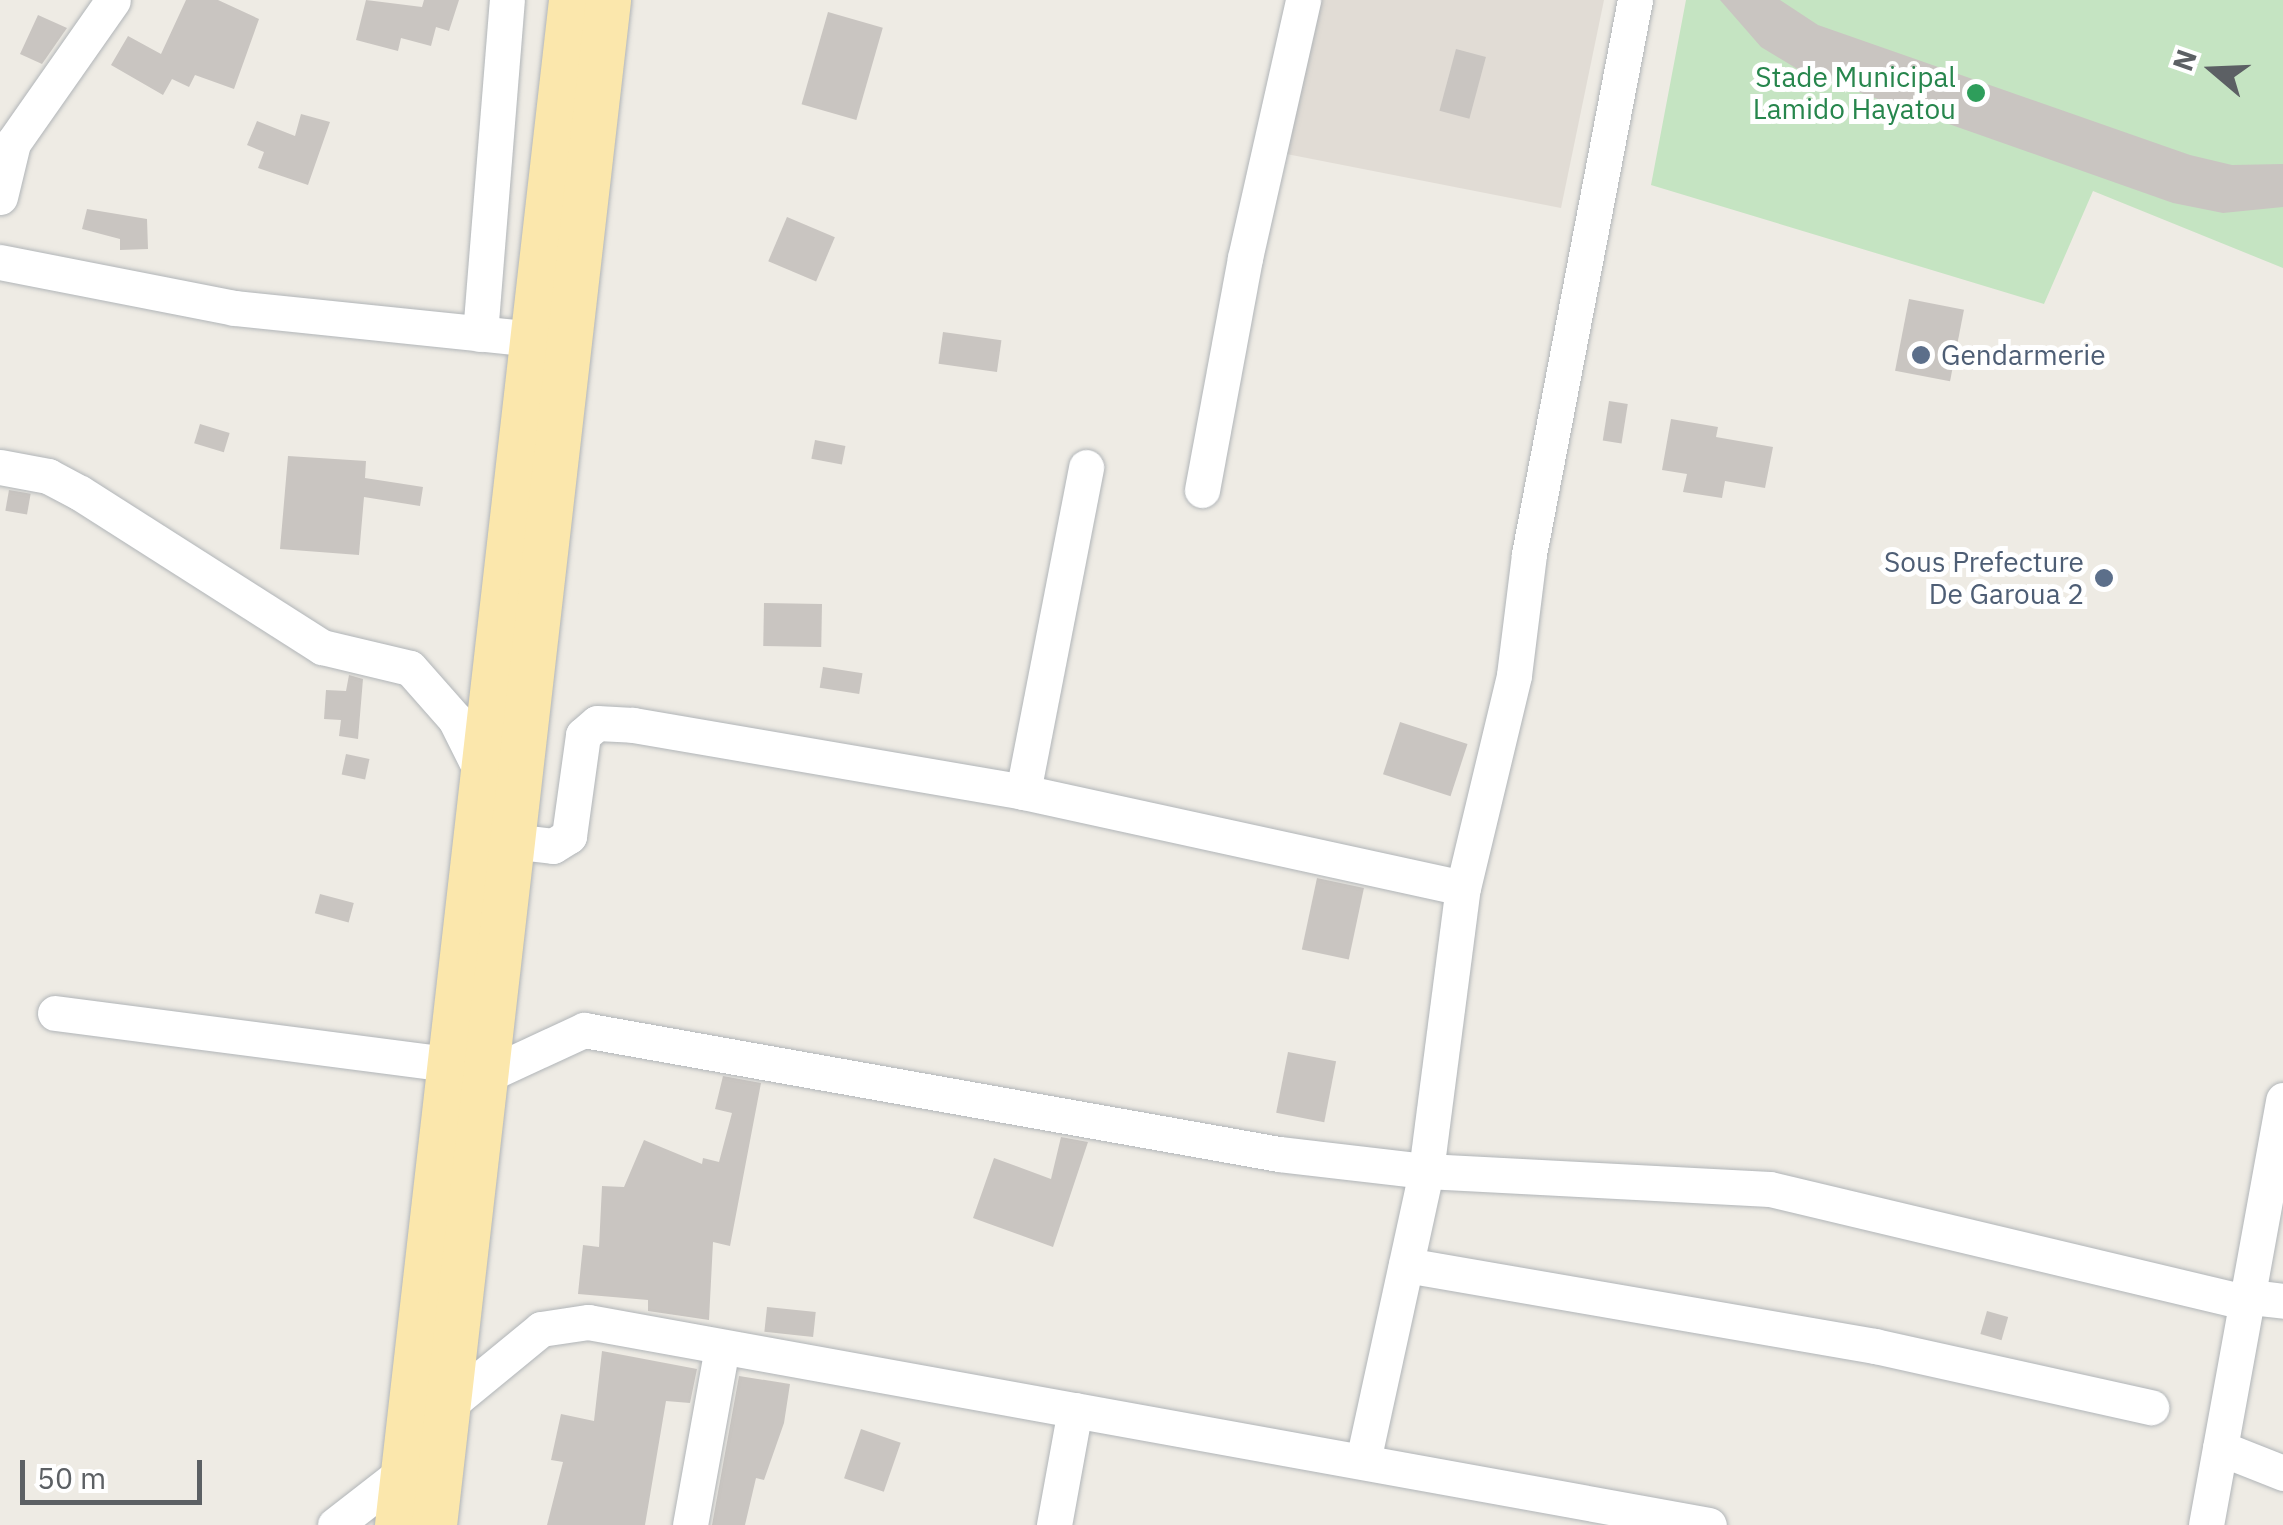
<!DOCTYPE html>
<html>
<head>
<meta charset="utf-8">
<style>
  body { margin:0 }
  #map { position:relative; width:2283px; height:1525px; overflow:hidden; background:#eeebe4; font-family:"IBM Plex Sans",sans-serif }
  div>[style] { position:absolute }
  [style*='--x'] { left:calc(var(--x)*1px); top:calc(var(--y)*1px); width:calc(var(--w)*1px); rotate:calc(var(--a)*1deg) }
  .education>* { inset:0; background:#e1dcd5 }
  .green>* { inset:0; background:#c5e4c2 }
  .building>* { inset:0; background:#c9c5c1; transform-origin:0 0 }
  .roads { filter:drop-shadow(0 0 2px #b1b5b8) drop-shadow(0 0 2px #b1b5b8) }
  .minor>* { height:35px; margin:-17.5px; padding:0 17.5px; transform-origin:17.5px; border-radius:17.5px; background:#fff }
  .major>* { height:45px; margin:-22.5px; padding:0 22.5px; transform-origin:22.5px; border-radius:22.5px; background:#fbe7ac }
  .dots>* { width:28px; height:28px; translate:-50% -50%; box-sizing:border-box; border:5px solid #fff; border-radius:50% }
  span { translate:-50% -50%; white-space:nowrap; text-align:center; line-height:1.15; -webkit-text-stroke:10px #fff; paint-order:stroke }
  .leisure-label { font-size:28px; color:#27864d }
  .right { translate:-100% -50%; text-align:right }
  .service-label { font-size:28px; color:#4e5e75 }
  .left { translate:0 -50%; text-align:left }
  .north { position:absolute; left:2163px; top:20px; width:100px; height:100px; -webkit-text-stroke:8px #fff; paint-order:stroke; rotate:289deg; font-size:28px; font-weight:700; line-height:40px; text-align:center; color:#5c6064 }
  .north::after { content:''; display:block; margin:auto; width:35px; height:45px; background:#5c6064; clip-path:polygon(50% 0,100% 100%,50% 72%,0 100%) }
  .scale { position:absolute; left:20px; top:1460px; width:182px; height:45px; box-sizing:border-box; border:5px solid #5c6064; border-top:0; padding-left:12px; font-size:30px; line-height:35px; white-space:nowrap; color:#5c6064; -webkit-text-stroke:8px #fff; paint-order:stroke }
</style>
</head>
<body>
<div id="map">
  <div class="education">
    <i style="clip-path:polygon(1296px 0,1604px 0,1561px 208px,1266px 150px)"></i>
  </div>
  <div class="green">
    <i style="clip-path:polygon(1686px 0,2283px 0,2283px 268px,2093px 191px,2044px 304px,1651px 185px)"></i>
  </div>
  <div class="building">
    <i style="clip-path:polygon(186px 0,218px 0,259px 19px,234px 89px,195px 75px,189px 87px,172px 79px,163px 95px,111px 65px,128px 36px,161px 54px)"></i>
    <i style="clip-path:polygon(366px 0,422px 7px,424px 0,459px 0,449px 31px,436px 27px,431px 46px,401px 38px,398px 51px,356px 40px)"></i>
    <i style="clip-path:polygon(1720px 0,1780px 0,1818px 25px,2190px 155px,2232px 165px,2283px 164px,2283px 207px,2223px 213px,2173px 203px,1804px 73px,1761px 47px)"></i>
    <i style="left:828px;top:12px;width:57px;height:96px;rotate:16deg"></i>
    <i style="clip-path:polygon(38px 15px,67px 28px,42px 64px,20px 54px)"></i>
    <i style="left:1456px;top:49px;width:31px;height:64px;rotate:15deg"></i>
    <i style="clip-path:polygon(301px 114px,330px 122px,308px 185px,258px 168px,264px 152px,247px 145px,257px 121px,295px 136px)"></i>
    <i style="clip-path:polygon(87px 209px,147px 219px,148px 249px,120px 250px,120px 239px,82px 229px)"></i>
    <i style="left:787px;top:217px;width:52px;height:48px;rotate:23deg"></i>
    <i style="left:1909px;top:299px;width:56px;height:73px;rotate:11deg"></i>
    <i style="left:943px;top:332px;width:59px;height:32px;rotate:8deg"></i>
    <i style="left:1609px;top:401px;width:19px;height:40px;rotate:9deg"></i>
    <i style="clip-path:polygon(1671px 419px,1718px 427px,1716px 437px,1773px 447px,1765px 488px,1725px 481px,1722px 498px,1683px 492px,1687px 474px,1662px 470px)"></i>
    <i style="left:200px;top:424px;width:31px;height:20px;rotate:17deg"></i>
    <i style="left:815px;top:440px;width:31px;height:19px;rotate:11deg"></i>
    <i style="clip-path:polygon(288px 456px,366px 461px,365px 478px,423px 487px,420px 506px,364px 497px,359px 555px,280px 549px)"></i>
    <i style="left:9px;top:490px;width:22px;height:21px;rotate:10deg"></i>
    <i style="left:764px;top:603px;width:58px;height:43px;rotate:1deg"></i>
    <i style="left:823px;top:667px;width:40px;height:21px;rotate:9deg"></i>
    <i style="clip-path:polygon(349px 675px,363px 679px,358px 739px,339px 736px,341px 720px,324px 719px,326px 690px,346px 691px)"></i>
    <i style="left:1400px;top:722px;width:71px;height:55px;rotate:18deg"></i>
    <i style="left:346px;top:754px;width:24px;height:21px;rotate:12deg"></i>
    <i style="left:1317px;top:878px;width:48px;height:73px;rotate:12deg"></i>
    <i style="left:320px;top:894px;width:35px;height:20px;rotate:15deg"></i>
    <i style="left:1288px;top:1052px;width:49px;height:62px;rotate:11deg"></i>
    <i style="clip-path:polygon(723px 1076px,761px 1083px,730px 1246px,713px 1242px,709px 1320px,648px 1311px,648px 1300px,578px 1294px,583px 1245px,599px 1247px,602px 1186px,624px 1187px,644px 1140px,702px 1164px,703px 1158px,719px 1162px,732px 1113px,715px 1109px)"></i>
    <i style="clip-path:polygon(1061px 1137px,1088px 1142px,1053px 1247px,973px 1218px,994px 1158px,1051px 1179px)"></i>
    <i style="left:767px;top:1307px;width:49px;height:25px;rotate:6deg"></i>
    <i style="left:1987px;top:1311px;width:22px;height:24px;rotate:16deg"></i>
    <i style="clip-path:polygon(602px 1351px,697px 1369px,690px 1403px,666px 1401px,645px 1525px,547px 1525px,563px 1462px,551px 1460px,561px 1414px,594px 1421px)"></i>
    <i style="clip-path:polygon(739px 1376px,790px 1384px,784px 1423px,764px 1480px,756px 1478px,745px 1525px,712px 1525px)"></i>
    <i style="left:861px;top:1429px;width:42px;height:52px;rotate:19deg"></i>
  </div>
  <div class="roads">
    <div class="minor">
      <i style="--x:0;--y:197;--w:56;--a:-76.5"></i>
      <i style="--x:13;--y:143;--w:174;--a:-55"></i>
      <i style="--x:0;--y:262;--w:238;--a:11.1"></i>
      <i style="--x:234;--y:308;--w:301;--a:5.9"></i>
      <i style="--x:480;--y:334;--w:335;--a:-85.4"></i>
      <i style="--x:0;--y:467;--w:49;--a:10.6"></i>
      <i style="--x:48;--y:476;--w:36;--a:28"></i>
      <i style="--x:80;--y:493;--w:287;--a:32.5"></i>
      <i style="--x:322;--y:647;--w:90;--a:13.4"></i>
      <i style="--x:410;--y:668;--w:68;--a:48.6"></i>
      <i style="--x:455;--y:719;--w:63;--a:63.4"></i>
      <i style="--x:1202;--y:490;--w:236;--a:-79.5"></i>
      <i style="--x:1245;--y:258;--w:264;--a:-77.3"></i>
      <i style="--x:1023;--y:792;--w:331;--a:-79"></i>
      <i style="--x:511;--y:841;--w:42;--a:6.8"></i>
      <i style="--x:553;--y:846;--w:19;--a:-32"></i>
      <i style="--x:569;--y:836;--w:102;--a:-82.1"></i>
      <i style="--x:583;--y:735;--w:18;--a:-41"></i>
      <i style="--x:597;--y:723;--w:36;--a:3"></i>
      <i style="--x:633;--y:725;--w:396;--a:9.7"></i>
      <i style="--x:1023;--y:792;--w:450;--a:12.3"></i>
      <i style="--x:55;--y:1013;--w:398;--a:7.4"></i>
      <i style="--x:489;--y:1074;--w:105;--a:-24.9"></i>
      <i style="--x:584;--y:1030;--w:706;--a:10.12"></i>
      <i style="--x:1279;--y:1154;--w:148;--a:6.6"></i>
      <i style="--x:1426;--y:1171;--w:344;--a:3"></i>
      <i style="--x:1770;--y:1189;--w:489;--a:13.4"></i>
      <i style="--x:1406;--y:1265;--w:476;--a:9.8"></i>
      <i style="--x:1875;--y:1346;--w:283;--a:12.5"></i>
      <i style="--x:2244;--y:1296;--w:39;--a:7"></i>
      <i style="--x:446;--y:1407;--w:123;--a:-39.4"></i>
      <i style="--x:541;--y:1329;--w:48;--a:-8.5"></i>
      <i style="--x:588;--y:1322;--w:1139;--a:10.26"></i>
      <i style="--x:2220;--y:1448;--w:68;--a:21.6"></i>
      <i style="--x:1363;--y:1461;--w:297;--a:-77.7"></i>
      <i style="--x:1426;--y:1171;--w:285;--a:-82.6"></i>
      <i style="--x:1463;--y:888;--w:219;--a:-76.5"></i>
      <i style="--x:1514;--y:675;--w:122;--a:-82.9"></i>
      <i style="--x:1529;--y:554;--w:564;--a:-79.17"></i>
      <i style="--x:335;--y:1525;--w:85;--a:-37.8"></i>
      <i style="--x:690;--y:1525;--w:180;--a:-79.8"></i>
      <i style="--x:1054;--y:1525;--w:117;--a:-79.7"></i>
      <i style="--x:2206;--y:1525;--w:432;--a:-79.7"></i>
    </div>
    <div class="major">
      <i style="--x:397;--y:1525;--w:1535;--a:-83.49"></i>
      <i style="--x:434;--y:1525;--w:1535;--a:-83.49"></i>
    </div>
  </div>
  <div class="dots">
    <i style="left:1976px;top:93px;background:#2e9e5b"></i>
    <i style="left:1921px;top:355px;background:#5c6f8a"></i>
    <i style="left:2104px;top:578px;background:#5c6f8a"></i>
  </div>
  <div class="leisure-label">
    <span class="right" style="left:1956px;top:93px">Stade Municipal<br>Lamido Hayatou</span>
  </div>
  <div class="service-label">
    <span class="left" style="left:1941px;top:355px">Gendarmerie</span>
    <span class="right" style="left:2084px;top:578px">Sous Prefecture<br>De Garoua 2</span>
  </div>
  <div class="north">N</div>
  <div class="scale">50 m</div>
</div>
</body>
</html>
